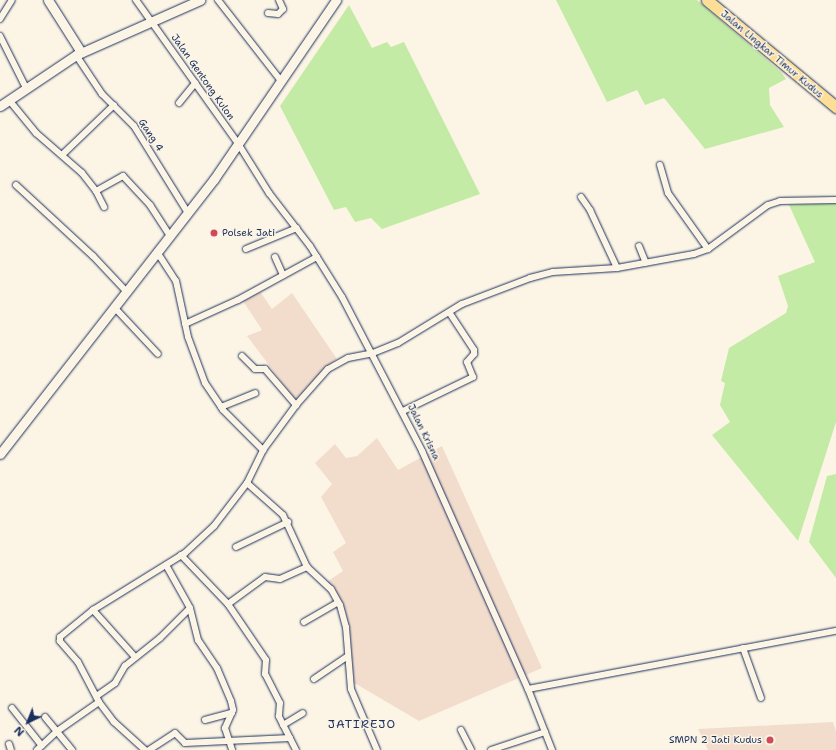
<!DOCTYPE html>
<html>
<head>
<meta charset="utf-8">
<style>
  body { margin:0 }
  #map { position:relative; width:836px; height:750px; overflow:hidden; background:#fcf5e5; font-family:"Shantell Sans",sans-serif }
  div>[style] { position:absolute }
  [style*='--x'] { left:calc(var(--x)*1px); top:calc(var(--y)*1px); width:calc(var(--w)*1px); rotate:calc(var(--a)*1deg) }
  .built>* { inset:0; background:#f2ddcd }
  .green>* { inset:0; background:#c4eba5 }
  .roads { filter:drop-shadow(0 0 1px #1b2f5e) drop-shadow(0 0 1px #1b2f5e) }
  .street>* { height:6px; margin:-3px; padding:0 3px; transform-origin:3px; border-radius:3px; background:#fcf5e5 }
  .secondary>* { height:9px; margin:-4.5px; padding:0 4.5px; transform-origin:4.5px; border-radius:4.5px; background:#fcf5e5 }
  .highway>* { height:11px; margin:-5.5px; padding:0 5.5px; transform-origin:5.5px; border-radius:5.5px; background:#fcde96 }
  .dots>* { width:11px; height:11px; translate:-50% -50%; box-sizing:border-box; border:2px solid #fcf5e5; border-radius:50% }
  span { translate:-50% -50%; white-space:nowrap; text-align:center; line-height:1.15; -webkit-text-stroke:3px #fcf5e5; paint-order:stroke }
  .street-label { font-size:10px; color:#1b2f5e }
  .poi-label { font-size:10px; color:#1b2f5e }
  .left { translate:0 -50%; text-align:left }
  .right { translate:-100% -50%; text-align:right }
  .quarter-label { font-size:12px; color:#1b2f5e; letter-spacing:1px }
  .north { position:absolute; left:8px; top:702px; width:40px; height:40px; -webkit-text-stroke:3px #fcf5e5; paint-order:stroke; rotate:223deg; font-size:11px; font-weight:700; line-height:16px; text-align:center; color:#1b2f5e }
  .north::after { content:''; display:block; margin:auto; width:14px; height:18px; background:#1b2f5e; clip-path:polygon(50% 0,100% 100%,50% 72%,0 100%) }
</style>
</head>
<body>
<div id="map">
  <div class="built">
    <i style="clip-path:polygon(259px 290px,272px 309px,292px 293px,337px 359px,326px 367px,296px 401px,247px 336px,262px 330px,243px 301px)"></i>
    <i style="clip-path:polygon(377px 438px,398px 470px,442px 446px,542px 668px,419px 721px,351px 681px,347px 620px,325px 583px,343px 571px,333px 552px,346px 543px,321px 497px,332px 484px,315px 463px,335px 444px,346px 458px,357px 456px)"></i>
    <i style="clip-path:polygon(833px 722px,836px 731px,836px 750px,708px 750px,698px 729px)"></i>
  </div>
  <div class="green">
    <i style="clip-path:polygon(556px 0,697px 0,781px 72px,786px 79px,769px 88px,770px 105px,784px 127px,705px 149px,664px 98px,645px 105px,637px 90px,607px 102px)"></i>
    <i style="clip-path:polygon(349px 5px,372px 48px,387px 42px,391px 47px,404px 42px,480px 194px,382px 229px,371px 218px,355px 222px,346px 207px,334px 210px,280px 106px)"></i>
    <i style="clip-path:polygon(836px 203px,836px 422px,798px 541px,712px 435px,730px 422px,720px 405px,725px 383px,721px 381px,729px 348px,786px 313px,788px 306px,778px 276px,815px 262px,789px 205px)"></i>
    <i style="clip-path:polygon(836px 474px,836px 578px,809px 542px,827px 476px)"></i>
  </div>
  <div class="roads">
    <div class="street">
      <i style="--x:136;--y:0;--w:178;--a:54.6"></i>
      <i style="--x:239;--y:145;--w:57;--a:58"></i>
      <i style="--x:269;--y:193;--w:67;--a:52.3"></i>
      <i style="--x:310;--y:246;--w:60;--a:57.9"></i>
      <i style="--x:342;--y:297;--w:174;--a:62.5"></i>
      <i style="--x:422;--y:451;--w:261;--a:66"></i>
      <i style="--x:528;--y:689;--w:66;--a:68.5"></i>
      <i style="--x:218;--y:0;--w:103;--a:52.1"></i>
      <i style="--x:268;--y:13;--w:10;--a:6"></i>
      <i style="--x:278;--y:14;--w:7;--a:-45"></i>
      <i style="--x:283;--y:9;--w:10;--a:-114"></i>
      <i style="--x:0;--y:19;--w:22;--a:-58"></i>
      <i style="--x:0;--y:36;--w:58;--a:63.4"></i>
      <i style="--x:76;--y:55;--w:47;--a:56.3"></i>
      <i style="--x:102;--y:94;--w:45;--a:45"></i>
      <i style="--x:134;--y:126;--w:102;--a:58.2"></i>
      <i style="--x:9;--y:100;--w:43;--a:50.7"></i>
      <i style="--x:36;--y:133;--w:61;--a:41"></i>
      <i style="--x:82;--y:173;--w:23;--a:52"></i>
      <i style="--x:96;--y:191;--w:31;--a:-29"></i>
      <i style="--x:123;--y:176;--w:40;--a:47"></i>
      <i style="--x:150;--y:205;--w:37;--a:57"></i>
      <i style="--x:179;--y:103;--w:26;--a:-51"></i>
      <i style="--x:62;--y:155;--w:72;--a:-43.9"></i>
      <i style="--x:660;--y:165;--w:29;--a:74"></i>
      <i style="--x:668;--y:193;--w:69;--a:54.5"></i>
      <i style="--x:16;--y:185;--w:105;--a:42.7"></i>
      <i style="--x:93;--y:256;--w:48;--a:46.7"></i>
      <i style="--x:96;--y:191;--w:18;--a:63"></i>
      <i style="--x:581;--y:197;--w:16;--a:55"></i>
      <i style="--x:590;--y:210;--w:64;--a:65"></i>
      <i style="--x:639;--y:246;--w:18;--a:68"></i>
      <i style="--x:246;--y:249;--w:55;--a:-22.4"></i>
      <i style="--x:157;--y:252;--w:35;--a:57"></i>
      <i style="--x:176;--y:281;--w:57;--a:77.9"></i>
      <i style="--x:188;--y:337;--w:49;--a:69.7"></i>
      <i style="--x:205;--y:383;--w:32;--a:56"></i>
      <i style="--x:223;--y:410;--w:57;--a:45"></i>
      <i style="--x:275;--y:257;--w:20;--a:66"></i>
      <i style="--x:114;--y:307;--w:64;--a:46.9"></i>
      <i style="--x:185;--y:324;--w:58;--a:-24.4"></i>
      <i style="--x:238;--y:300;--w:90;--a:-28.6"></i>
      <i style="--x:242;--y:356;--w:18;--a:45"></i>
      <i style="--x:255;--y:369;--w:10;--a:0"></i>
      <i style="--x:265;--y:369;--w:48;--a:49.3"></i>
      <i style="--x:221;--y:407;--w:37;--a:-22"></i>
      <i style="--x:403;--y:411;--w:78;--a:-25.9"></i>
      <i style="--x:473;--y:377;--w:16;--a:-112"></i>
      <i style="--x:467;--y:362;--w:11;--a:-49"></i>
      <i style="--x:474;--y:354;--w:4;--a:-90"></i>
      <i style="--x:474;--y:350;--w:45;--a:-123.3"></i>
      <i style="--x:247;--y:483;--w:48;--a:41.6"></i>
      <i style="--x:283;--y:515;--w:57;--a:65.2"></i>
      <i style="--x:307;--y:567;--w:33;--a:43"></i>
      <i style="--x:331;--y:589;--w:18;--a:61"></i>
      <i style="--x:340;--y:605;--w:23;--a:75"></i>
      <i style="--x:346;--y:627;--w:62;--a:85.4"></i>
      <i style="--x:351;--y:689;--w:66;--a:66.9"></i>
      <i style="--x:236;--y:547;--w:58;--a:-25.7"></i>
      <i style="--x:181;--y:555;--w:68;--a:46.2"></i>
      <i style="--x:166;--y:565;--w:49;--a:60.8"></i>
      <i style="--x:190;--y:608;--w:33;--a:76"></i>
      <i style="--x:198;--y:640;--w:34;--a:56"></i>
      <i style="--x:217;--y:668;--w:36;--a:67"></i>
      <i style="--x:231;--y:701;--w:9;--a:77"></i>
      <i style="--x:233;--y:710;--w:20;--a:114"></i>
      <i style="--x:225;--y:728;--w:23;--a:72"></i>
      <i style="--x:93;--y:610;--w:63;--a:48.2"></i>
      <i style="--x:304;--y:622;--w:39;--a:-30"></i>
      <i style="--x:743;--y:648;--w:53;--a:70.2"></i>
      <i style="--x:314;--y:679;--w:41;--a:-34.1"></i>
      <i style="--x:528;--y:689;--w:313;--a:-10.7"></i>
      <i style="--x:98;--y:695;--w:21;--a:-35"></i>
      <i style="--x:115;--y:683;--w:20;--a:-60"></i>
      <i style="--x:125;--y:666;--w:45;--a:-38.7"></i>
      <i style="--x:160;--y:638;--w:42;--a:-45"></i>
      <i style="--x:12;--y:708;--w:48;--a:51.7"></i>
      <i style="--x:45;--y:717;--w:43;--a:50.7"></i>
      <i style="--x:205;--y:720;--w:28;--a:-15"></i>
      <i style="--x:283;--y:725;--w:23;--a:-31"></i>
      <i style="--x:461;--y:730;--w:22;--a:63"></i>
      <i style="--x:9;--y:744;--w:6;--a:72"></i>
      <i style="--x:37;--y:750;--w:26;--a:-43"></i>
      <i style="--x:56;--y:732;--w:52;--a:-34.9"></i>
      <i style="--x:145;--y:750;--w:42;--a:-137.9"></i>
      <i style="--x:114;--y:722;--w:25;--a:-127"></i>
      <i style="--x:99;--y:702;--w:45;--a:-117.7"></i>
      <i style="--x:78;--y:662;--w:28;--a:-131"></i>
      <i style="--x:60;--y:641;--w:4;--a:-90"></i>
      <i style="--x:60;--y:637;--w:43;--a:-39.3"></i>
      <i style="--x:93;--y:610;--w:108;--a:-31.8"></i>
      <i style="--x:185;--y:553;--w:40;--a:-43"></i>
      <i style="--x:214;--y:526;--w:54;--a:-52.5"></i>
      <i style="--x:247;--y:483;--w:37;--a:-64"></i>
      <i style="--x:263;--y:450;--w:56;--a:-53.7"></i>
      <i style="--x:296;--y:405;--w:48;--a:-48.4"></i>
      <i style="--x:328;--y:369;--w:23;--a:-29"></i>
      <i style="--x:348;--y:358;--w:25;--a:-11"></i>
      <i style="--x:373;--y:353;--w:27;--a:-22"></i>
      <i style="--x:398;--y:343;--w:75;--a:-31.4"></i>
      <i style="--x:462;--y:304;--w:73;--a:-20.9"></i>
      <i style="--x:530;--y:278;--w:24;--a:-15"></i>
      <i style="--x:553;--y:272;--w:64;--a:-3.6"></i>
      <i style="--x:617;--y:268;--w:78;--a:-10.3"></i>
      <i style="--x:694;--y:254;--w:15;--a:-20"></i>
      <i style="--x:708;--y:249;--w:74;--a:-36.3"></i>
      <i style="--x:768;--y:205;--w:13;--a:-18"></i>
      <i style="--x:780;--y:201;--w:56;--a:-1"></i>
      <i style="--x:149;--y:750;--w:31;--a:-33"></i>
      <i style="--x:175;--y:733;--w:14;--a:45"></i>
      <i style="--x:185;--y:743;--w:105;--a:-2.7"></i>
      <i style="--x:296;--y:750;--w:38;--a:-117"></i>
      <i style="--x:279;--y:716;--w:13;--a:-86"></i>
      <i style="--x:280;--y:703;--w:33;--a:-117"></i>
      <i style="--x:265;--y:674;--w:14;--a:-86"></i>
      <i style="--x:266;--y:660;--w:68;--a:-124.2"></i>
      <i style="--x:228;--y:604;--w:46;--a:-36.1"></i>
      <i style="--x:265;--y:577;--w:15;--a:8"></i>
      <i style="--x:280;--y:579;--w:30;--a:-24"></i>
      <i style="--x:491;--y:750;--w:57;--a:-18.4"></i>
    </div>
    <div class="secondary">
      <i style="--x:48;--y:0;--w:62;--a:57.6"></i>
      <i style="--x:0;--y:106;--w:92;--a:-33.9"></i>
      <i style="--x:76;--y:55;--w:136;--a:-23.9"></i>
      <i style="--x:0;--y:454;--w:348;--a:-52.1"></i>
      <i style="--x:214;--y:179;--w:217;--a:-55.7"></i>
    </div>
    <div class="highway">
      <i style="--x:707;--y:0;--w:168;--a:39.7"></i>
    </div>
  </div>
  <div class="dots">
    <i style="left:214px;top:233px;background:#d1495b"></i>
    <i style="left:770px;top:740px;background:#d1495b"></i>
  </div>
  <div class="street-label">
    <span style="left:772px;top:54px;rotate:40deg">Jalan Lingkar Timur Kudus</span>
    <span style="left:203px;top:77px;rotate:55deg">Jalan Gentong Kulon</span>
    <span style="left:151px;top:135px;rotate:57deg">Gang 4</span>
    <span style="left:424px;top:432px;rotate:64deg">Jalan Krisna</span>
  </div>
  <div class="poi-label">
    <span class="left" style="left:222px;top:233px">Polsek Jati</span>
    <span class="right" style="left:762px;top:740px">SMPN 2 Jati Kudus</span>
  </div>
  <div class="quarter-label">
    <span style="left:362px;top:725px">JATIREJO</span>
  </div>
  <div class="north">N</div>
</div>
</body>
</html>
